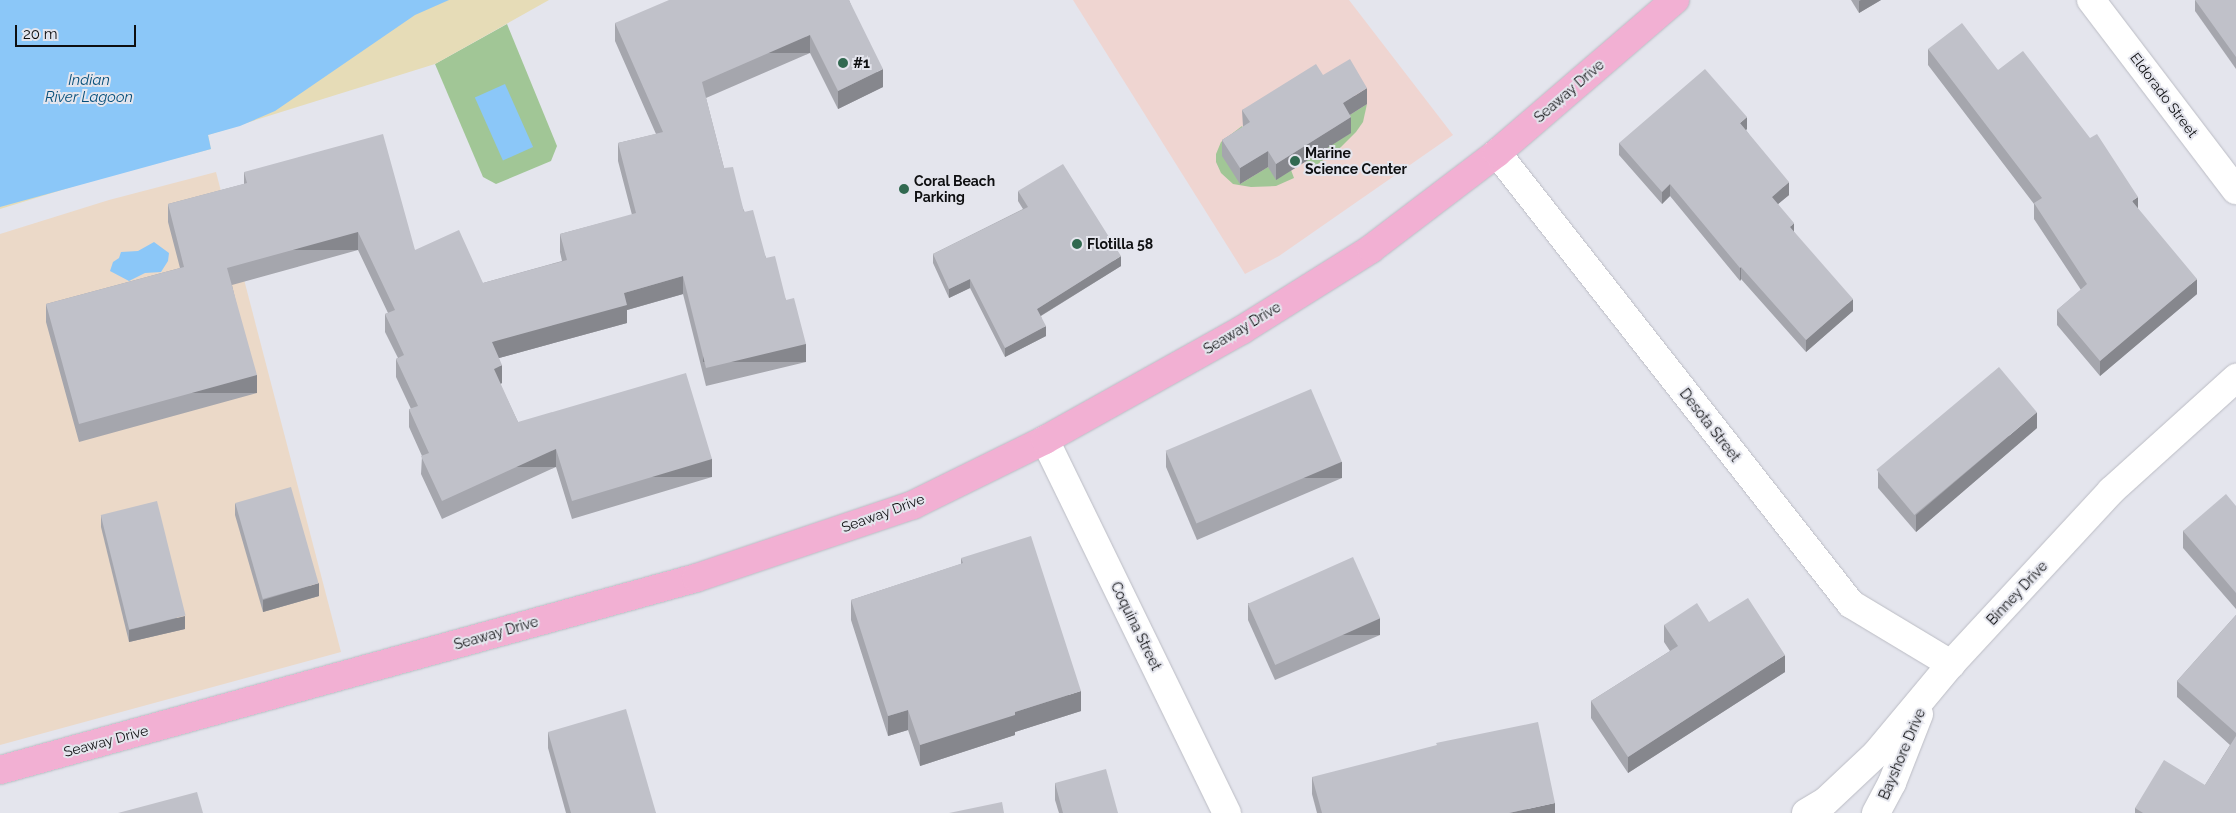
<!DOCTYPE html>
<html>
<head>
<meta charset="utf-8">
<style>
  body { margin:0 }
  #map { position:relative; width:2236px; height:813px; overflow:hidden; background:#e4e5ed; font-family:Raleway,sans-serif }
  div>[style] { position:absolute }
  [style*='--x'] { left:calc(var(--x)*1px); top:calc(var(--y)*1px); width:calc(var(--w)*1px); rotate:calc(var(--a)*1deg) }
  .commercial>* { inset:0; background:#ebd9c8 }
  .education>* { inset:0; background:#efd5d1 }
  .green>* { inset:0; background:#a1c696 }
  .sand>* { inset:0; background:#e6dcb7 }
  .water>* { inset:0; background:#8bc7f8; transform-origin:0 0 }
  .roads { filter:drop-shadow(0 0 1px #bbbcc4) drop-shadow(0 0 1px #bbbcc4) }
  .street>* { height:28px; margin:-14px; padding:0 14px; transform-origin:14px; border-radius:14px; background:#fff }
  .primary>* { height:28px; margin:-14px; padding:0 14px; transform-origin:14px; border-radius:14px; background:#f2b0d3 }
  .wall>* { inset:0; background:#a5a6ad }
  .shaded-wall>* { inset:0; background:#86878d; transform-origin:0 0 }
  .building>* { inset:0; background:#c0c1c9; transform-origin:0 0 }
  .dots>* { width:14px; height:14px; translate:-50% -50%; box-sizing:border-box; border:2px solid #e4e5ed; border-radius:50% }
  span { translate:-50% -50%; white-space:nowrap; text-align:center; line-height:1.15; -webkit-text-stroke:4px #e4e5ed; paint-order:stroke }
  .poi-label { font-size:14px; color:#0e0f11; font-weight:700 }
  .left { translate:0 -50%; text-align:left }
  .street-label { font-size:14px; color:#0e0f11 }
  .water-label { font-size:15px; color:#044e7a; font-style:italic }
  .scale { position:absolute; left:15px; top:25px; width:121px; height:22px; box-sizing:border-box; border:2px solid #0e0f11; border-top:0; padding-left:6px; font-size:15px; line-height:18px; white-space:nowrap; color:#0e0f11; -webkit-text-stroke:4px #e4e5ed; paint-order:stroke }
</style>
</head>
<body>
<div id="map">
  <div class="commercial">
    <i style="clip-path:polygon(216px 172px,341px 652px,0 745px,0 234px,109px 200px)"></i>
  </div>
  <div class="education">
    <i style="clip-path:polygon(1073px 0,1349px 0,1453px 135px,1279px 256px,1245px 274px)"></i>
  </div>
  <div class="green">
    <i style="clip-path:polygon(507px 24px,557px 146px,551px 161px,496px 184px,483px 177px,435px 64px)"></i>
    <i style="clip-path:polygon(1367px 104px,1363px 122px,1356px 132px,1341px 147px,1311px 169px,1305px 162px,1343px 119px)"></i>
    <i style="clip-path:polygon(1242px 126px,1250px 138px,1240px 184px,1268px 167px,1291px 170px,1294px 178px,1276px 186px,1251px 187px,1233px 184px,1221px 173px,1216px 162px,1216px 154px,1221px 142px)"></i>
  </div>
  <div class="sand">
    <i style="clip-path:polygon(342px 0,549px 0,435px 64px,208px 135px,211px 149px,104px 177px,0 209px,0 143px)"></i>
  </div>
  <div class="water">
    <i style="clip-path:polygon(0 0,449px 0,415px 15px,275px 111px,240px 126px,208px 135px,211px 149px,0 207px)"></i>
    <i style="left:505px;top:84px;width:69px;height:33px;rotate:66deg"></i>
    <i style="clip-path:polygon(154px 242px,169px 253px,168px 261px,161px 272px,145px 273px,129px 281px,110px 271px,113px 262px,119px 258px,121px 252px,138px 251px)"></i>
  </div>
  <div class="roads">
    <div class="street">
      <i style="--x:2091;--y:0;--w:239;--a:52.7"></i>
      <i style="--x:1497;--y:153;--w:573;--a:51.87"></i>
      <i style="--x:1851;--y:604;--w:117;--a:31"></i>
      <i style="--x:1045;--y:440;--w:415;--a:64"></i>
      <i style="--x:1806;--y:813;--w:23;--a:-31"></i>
      <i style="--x:1826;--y:801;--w:69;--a:-43.2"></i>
      <i style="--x:1876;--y:754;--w:117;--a:-50.2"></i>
      <i style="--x:1951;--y:664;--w:236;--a:-47.2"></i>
      <i style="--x:2111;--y:491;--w:169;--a:-42.1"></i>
      <i style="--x:1876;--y:813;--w:34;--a:-62"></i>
      <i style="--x:1892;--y:783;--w:74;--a:-68.6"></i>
    </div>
    <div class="primary">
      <i style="--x:0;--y:770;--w:722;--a:-15.42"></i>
      <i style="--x:696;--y:578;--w:229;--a:-18.6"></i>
      <i style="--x:913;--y:505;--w:147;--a:-26.2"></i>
      <i style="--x:1045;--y:440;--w:226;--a:-29.2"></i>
      <i style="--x:1242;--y:330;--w:152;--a:-32.1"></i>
      <i style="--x:1371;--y:249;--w:158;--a:-37.3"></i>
      <i style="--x:1497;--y:153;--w:235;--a:-40.7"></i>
    </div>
  </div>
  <div class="wall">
    <i style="clip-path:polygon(849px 0,883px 87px,838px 109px,810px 53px,706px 98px,724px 168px,786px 300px,806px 362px,706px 386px,683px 294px,627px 310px,627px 323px,499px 358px,502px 383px,500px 384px,518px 422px,712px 477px,572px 519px,556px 467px,442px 519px,421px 474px,422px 456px,409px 427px,409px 409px,411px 409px,396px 377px,396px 359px,398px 358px,385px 332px,385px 314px,388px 313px,358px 250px,232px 285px,257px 393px,79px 442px,46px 322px,46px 304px,180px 268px,168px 222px,168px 204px,244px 184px,244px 172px,415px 250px,483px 283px,562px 261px,560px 252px,560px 234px,632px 215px,618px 161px,618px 143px,656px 134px,615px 41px,615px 23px)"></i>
    <i style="clip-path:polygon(1851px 0,1881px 0,1859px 13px)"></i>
    <i style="clip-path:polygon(2195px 0,2236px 0,2236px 69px,2195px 11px)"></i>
    <i style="clip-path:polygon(1928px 49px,1998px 70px,2138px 209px,2197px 294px,2100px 376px,2057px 325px,2057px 310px,2081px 290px,2034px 219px,2034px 204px,1928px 65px)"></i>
    <i style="clip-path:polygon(1323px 75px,1367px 104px,1350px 115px,1351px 133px,1276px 180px,1268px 167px,1240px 184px,1222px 156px,1222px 140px,1243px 127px,1242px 110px)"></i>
    <i style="clip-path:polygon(1747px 129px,1746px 130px,1789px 195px,1778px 204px,1794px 232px,1853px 311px,1806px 352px,1741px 279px,1740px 281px,1670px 196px,1662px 204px,1619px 155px,1619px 143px)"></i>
    <i style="clip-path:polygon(1018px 191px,1121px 266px,1041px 316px,1046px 336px,1005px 357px,970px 288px,949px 298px,933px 263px,933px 254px,1023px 209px,1018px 201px)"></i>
    <i style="clip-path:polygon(2037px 428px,1916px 532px,1878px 488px,1878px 471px)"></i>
    <i style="clip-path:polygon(1166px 451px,1342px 478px,1197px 540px,1166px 467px)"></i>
    <i style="clip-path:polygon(235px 503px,319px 596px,263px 612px,235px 515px)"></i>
    <i style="clip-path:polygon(2236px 506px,2236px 609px,2183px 548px,2183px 531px)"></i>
    <i style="clip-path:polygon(101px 515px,185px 629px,129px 642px,101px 527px)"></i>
    <i style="clip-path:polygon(961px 558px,1081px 711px,1015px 732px,1015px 735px,920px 766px,908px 730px,888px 736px,851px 620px,851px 600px,961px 564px)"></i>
    <i style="clip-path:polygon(1248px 603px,1380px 635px,1275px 680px,1248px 620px)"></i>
    <i style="clip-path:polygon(2236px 615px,2236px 813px,2135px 813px,2135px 808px,2205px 785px,2230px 745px,2177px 697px,2177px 681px)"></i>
    <i style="clip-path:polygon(1709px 622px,1785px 672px,1628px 773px,1591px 718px,1591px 701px,1670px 651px,1664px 642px,1664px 625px)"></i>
    <i style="clip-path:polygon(548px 732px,656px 813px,566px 813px,548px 748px)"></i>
    <i style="clip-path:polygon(1312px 777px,1555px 813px,1317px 813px,1312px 794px)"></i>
    <i style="clip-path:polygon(1055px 783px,1118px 813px,1059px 813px,1055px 800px)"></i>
  </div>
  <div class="shaded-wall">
    <i style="clip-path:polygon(1861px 0,1881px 0,1859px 13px,1859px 1px)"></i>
    <i style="left:810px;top:35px;width:18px;height:118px;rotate:90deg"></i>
    <i style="clip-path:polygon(883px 69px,883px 87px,838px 109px,838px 91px)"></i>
    <i style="clip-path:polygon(1367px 88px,1367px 104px,1343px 119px,1343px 103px)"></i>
    <i style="clip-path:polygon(1351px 117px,1351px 133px,1276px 180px,1276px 164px)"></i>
    <i style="clip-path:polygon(1747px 117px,1747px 129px,1740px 135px,1740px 123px)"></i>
    <i style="clip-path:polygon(1268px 151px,1268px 167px,1240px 184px,1240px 168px)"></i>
    <i style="clip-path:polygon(1789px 182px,1789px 195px,1772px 209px,1772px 197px)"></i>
    <i style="clip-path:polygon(1670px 184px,1670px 196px,1662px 204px,1662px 192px)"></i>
    <i style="clip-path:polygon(2138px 197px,2138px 213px,2132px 201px)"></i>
    <i style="clip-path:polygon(1794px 223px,1794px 235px,1790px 227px)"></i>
    <i style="left:358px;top:232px;width:18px;height:136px;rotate:90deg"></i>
    <i style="clip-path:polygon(1121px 256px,1121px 266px,1037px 318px,1037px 309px)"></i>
    <i style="clip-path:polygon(1741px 267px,1741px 279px,1740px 281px,1740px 268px)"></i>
    <i style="clip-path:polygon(683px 276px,683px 294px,627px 310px,627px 323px,492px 360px,492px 342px,624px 293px)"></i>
    <i style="clip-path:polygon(970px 279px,970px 288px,949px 298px,949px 289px)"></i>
    <i style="clip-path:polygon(2197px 279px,2197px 294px,2100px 376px,2100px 361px)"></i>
    <i style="clip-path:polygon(1853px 299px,1853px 311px,1806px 352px,1806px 340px)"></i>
    <i style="clip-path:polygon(1046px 326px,1046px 336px,1005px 357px,1005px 348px)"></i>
    <i style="left:806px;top:344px;width:18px;height:103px;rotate:90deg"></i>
    <i style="clip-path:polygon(502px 365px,502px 383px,494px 387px,494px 369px)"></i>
    <i style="left:257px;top:375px;width:18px;height:185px;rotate:90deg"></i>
    <i style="clip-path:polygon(2037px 412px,2037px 428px,1916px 532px,1916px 515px)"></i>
    <i style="left:556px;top:449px;width:18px;height:125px;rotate:90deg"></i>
    <i style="left:712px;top:459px;width:18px;height:146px;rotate:90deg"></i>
    <i style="left:1342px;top:462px;width:16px;height:157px;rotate:90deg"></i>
    <i style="clip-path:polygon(319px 583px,319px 596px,263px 612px,263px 600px)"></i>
    <i style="clip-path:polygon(185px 616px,185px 629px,129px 642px,129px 630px)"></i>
    <i style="left:1380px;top:618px;width:17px;height:114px;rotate:90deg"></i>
    <i style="clip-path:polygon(1785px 655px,1785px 672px,1628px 773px,1628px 757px)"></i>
    <i style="clip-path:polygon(1081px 691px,1081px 711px,1015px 732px,1015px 735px,920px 766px,920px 745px,1015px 712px)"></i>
    <i style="clip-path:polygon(908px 710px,908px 730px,888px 736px,888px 716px)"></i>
    <i style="clip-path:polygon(1555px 803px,1555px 813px,1509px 813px)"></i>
  </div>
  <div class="building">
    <i style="clip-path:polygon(669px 0,849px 0,883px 69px,838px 91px,810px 35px,702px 82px,724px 168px,733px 167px,744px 212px,753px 210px,766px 258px,775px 256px,786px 300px,794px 298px,806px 344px,706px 368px,683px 276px,624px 293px,627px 305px,492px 342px,502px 365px,494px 369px,518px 422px,686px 373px,712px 459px,572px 501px,556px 449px,442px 501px,421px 456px,429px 453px,409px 409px,418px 406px,396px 359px,404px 355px,385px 314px,395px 310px,358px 232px,227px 268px,257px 375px,79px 424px,46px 304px,184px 267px,168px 204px,247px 183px,244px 172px,383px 134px,415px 250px,459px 230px,483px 283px,567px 260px,560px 234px,636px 213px,618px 143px,663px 132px,615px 23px)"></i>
    <i style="clip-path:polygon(2195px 0,2236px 0,2236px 57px)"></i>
    <i style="clip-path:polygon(1962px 23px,1998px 70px,2023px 51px,2090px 138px,2097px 134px,2138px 197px,2132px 201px,2197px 279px,2100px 361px,2057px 310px,2087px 284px,2034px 203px,2042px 198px,1928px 49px)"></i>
    <i style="clip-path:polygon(1350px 59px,1367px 88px,1343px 103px,1351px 117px,1276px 164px,1268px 151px,1240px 168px,1222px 140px,1250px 122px,1242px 110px,1316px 64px,1323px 75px)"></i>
    <i style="clip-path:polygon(1705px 69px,1747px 117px,1740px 123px,1789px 182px,1772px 197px,1794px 223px,1790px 227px,1853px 299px,1806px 340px,1741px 267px,1740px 268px,1670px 184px,1662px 192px,1619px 143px)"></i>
    <i style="clip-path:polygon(1063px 164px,1121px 256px,1037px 309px,1046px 326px,1005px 348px,970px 279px,949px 289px,933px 254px,1028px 207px,1018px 191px)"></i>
    <i style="left:1999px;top:367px;width:59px;height:160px;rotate:50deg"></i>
    <i style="left:1311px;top:389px;width:79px;height:158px;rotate:67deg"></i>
    <i style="left:291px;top:487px;width:100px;height:58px;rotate:74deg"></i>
    <i style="clip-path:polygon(2226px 494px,2236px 506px,2236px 593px,2183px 531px)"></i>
    <i style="left:157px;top:501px;width:118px;height:58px;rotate:76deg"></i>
    <i style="clip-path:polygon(1031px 536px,1081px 691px,1015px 712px,1015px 715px,920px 745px,908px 710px,888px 716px,851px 600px,963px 563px,961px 558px)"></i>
    <i style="left:1353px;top:557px;width:67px;height:115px;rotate:66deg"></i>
    <i style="clip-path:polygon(1748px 598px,1785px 655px,1628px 757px,1591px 701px,1678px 646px,1664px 625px,1697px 603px,1709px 622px)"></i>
    <i style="clip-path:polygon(2236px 615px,2236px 733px,2177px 681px)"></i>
    <i style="clip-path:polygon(626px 709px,656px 813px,571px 813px,548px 732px)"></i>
    <i style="clip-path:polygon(1538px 722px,1555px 803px,1509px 813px,1322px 813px,1312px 777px,1437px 745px,1436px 743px)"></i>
    <i style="clip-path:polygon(2236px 736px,2236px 813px,2143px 813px,2135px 808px,2164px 760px,2205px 785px)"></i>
    <i style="clip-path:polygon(1106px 769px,1118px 813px,1063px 813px,1055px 783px)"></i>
    <i style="clip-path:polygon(197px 792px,203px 813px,118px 813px)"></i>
    <i style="clip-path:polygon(1002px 802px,1004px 813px,949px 813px)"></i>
  </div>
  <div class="dots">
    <i style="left:843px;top:63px;background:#316950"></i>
    <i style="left:1295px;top:161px;background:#316950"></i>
    <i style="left:904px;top:189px;background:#316950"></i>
    <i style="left:1077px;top:244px;background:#316950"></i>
  </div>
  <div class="poi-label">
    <span class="left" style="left:853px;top:63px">#1</span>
    <span class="left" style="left:1305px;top:161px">Marine<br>Science Center</span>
    <span class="left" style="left:914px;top:189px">Coral Beach<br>Parking</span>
    <span class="left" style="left:1087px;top:244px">Flotilla 58</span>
  </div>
  <div class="street-label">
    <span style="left:1569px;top:91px;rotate:-41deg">Seaway Drive</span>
    <span style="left:2164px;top:95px;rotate:53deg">Eldorado Street</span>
    <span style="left:1242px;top:328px;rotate:-31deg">Seaway Drive</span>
    <span style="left:1710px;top:425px;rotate:52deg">Desota Street</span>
    <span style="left:883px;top:513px;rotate:-20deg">Seaway Drive</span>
    <span style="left:2017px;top:593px;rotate:-47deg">Binney Drive</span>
    <span style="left:1136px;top:626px;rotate:64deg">Coquina Street</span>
    <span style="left:496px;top:633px;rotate:-16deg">Seaway Drive</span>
    <span style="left:106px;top:741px;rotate:-15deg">Seaway Drive</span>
    <span style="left:1902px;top:754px;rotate:-67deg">Bayshore Drive</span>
  </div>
  <div class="water-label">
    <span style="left:89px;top:89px">Indian<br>River Lagoon</span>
  </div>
  <div class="scale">20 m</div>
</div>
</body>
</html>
